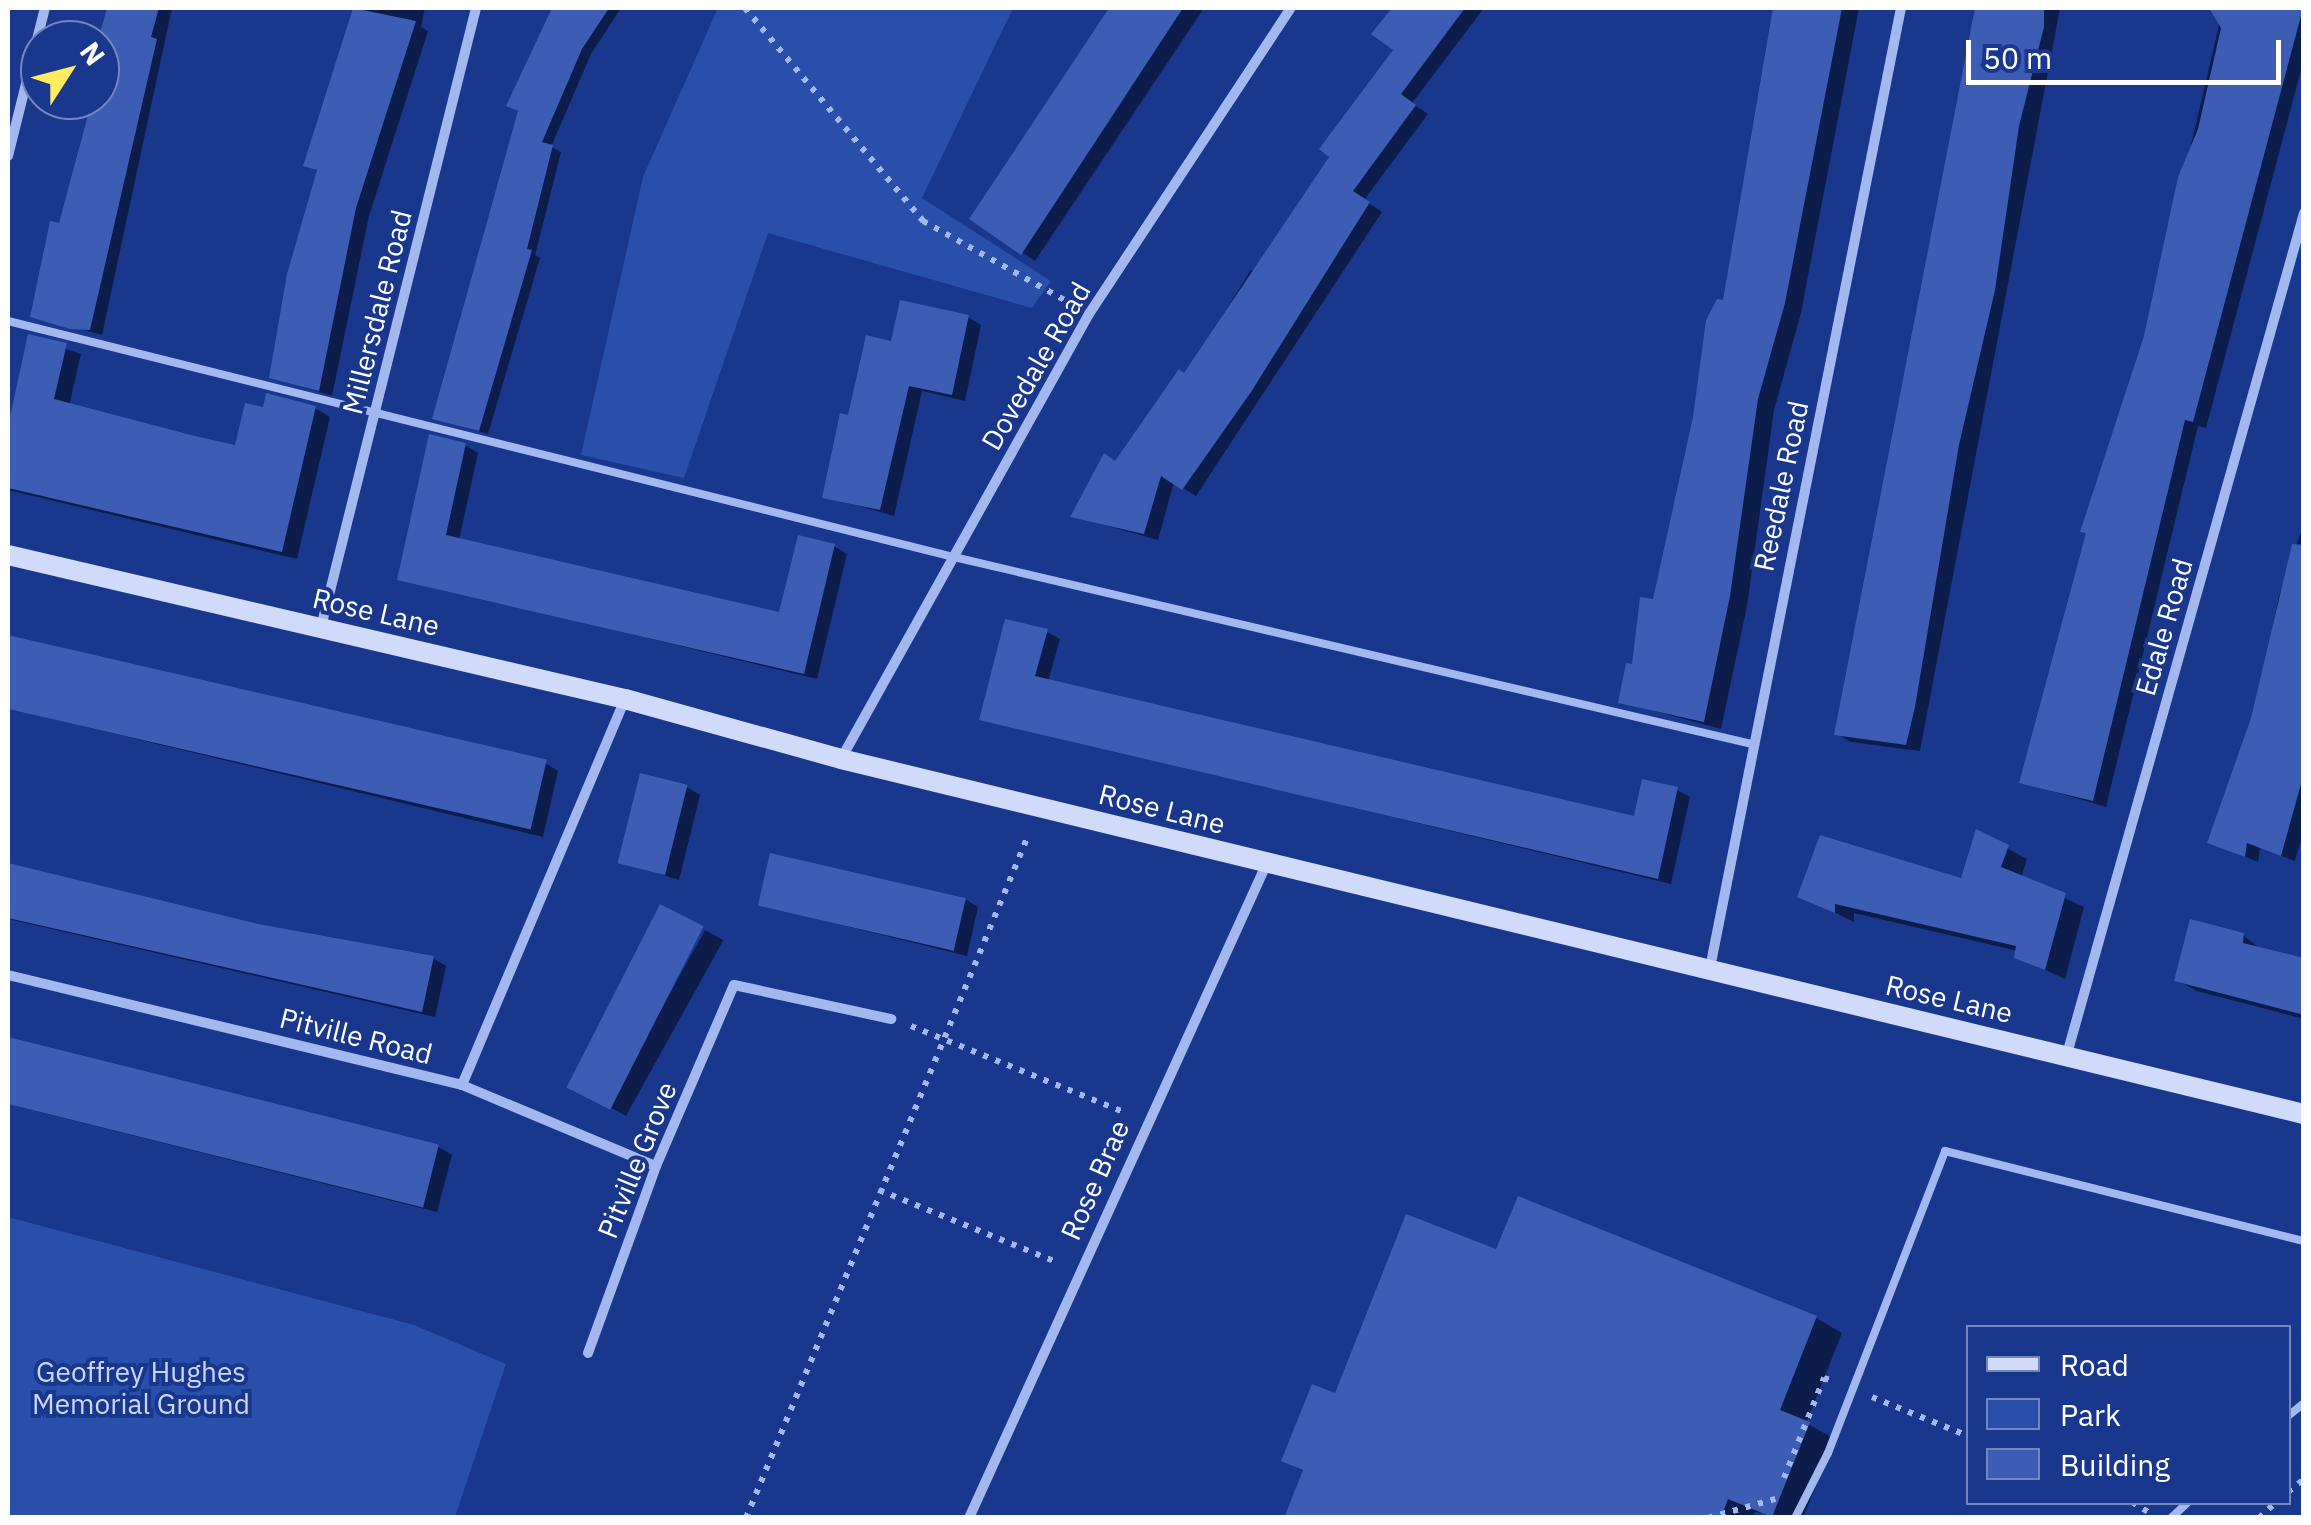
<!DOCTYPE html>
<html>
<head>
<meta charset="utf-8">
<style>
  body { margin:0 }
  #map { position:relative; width:2311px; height:1525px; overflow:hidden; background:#18378d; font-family:"IBM Plex Sans",sans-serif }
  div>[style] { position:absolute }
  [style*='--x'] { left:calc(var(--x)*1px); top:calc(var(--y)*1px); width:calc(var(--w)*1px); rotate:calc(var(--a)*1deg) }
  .green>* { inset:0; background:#2a4fab }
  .shadow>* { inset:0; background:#0007; transform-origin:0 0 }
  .building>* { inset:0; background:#3c5db3; transform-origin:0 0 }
  .path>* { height:6px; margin-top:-3px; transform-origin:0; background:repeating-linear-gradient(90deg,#a3b8ef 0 5px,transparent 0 13px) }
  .lane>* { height:8px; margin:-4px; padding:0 4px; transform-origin:4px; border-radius:4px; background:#a3b8ef }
  .street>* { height:10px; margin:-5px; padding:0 5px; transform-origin:5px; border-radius:5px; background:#a3b8ef }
  .secondary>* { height:20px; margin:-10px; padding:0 10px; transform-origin:10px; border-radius:10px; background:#d0dbfa }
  span { translate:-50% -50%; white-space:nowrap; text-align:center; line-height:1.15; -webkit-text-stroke:8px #18378d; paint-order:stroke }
  .street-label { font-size:28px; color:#fff }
  .park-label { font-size:28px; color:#c9d7fa }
  .frame { position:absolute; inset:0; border:10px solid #fff; pointer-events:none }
  .legend { position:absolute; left:1966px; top:1325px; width:325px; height:180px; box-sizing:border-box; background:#18378d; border:2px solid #7487bb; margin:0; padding:12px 18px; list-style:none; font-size:30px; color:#fff }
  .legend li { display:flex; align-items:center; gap:20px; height:50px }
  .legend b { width:50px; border:2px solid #7487bb }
  .north { position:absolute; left:20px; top:20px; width:100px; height:100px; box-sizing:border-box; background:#18378d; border:2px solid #7487bb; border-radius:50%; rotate:54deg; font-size:28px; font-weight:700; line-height:40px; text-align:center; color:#fff }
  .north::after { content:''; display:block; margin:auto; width:35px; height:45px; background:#ffec61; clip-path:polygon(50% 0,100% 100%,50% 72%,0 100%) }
  .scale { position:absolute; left:1966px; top:40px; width:315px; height:45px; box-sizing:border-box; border:5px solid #fff; border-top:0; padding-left:12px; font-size:30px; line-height:35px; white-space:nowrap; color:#fff; -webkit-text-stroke:8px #18378d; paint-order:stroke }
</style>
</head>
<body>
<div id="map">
  <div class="green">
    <i style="clip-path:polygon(718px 8px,1013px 8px,922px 198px,1051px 281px,1032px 308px,768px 233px,684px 478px,581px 455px,643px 177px)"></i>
    <i style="clip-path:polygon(8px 1217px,414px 1325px,506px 1364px,455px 1517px,8px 1517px)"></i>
  </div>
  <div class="shadow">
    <i style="clip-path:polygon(110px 8px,172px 8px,102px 335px,33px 316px,94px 100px,100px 100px)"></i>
    <i style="clip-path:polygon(355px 8px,425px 8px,421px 27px,428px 31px,369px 216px,332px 396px,272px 377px,319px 172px,306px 164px)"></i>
    <i style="clip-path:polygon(555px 8px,621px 8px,591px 54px,551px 147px,561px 152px,535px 255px,540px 258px,488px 434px,435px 418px,521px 111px,509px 105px)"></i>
    <i style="clip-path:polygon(1114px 8px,1204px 8px,1035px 261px,973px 219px)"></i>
    <i style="clip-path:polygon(1394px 8px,1484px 8px,1412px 103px,1428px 114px,1364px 200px,1382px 212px,1196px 496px,1174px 482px,1158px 540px,1073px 516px,1185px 376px,1251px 270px,1257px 273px,1396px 49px,1375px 33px)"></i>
    <i style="clip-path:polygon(1776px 8px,1859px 8px,1801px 313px,1774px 410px,1747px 606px,1721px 729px,1621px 702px,1655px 602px,1725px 303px)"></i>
    <i style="clip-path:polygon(1978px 8px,2060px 8px,1920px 751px,1851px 742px,1837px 734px)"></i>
    <i style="clip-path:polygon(2231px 8px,2304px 8px,2304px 59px,2206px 428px,2198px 426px,2106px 807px,2022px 782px,2146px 337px,2221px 17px)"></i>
    <i style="clip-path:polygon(968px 317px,981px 325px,965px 401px,922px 391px,894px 516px,825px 496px,850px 418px,893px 344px)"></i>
    <i style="clip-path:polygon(30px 337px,81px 354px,69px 406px,237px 448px,265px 410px,315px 408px,330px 417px,297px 559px,8px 490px,8px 437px)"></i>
    <i style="clip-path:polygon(465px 445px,478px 453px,459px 540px,781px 615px,834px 546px,847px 554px,817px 679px,400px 578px)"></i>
    <i style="clip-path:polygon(2304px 523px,2304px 830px,2295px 861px,2260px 848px,2258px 862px,2210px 842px,2254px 718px,2279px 596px)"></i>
    <i style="clip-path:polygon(1047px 632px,1060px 639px,1048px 682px,1636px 819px,1677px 790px,1690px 797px,1671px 884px,982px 718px)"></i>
    <i style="clip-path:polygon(8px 635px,545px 763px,558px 771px,543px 837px,8px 708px)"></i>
    <i style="clip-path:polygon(687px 787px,700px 795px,679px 880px,621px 861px)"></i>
    <i style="clip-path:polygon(2007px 848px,2027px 859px,2021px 878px,2084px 907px,2065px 979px,2017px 957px,2018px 951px,1854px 913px,1854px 922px,1801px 896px,1962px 881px)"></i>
    <i style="clip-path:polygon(8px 866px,258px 926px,433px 958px,446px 966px,435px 1017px,8px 919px)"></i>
    <i style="clip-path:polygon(965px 899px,978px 907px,967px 956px,761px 905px)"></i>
    <i style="left:705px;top:930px;width:21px;height:201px;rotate:29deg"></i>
    <i style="clip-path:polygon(2243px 935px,2263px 951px,2304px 961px,2304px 1019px,2197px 991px,2177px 980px)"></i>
    <i style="clip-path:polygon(8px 1042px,438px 1147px,452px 1155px,437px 1212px,8px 1104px)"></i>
    <i style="clip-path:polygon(1816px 1318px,1842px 1333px,1806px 1423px,1835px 1439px,1803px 1518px,1755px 1512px,1753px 1518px,1287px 1518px,1305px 1472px,1284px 1460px,1336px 1397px)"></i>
  </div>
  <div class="building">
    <i style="clip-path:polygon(107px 8px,159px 8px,151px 37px,157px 39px,90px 330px,70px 329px,30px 317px,50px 221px,59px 223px,92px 100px,100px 100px,100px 33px)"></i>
    <i style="clip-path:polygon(353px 8px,416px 21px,356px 208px,319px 391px,269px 378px,287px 274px,317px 170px,303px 166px)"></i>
    <i style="clip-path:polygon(552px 8px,609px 8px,582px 49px,542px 142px,553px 145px,527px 249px,532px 250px,479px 431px,432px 419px,518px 111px,506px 106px)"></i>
    <i style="clip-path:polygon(1109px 8px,1183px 8px,1021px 255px,969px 219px)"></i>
    <i style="clip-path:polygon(1392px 8px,1465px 8px,1401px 94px,1416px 105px,1353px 191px,1370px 202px,1251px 392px,1182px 490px,1161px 476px,1144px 534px,1070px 517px,1104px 453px,1115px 461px,1179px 369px,1184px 373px,1329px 157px,1319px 149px,1393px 50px,1371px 34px)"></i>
    <i style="clip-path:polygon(1773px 8px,1842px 8px,1785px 303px,1758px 399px,1730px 596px,1704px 722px,1618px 703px,1626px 663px,1632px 664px,1640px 597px,1653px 599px,1693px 417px,1706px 320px,1717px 299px,1723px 300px)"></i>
    <i style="clip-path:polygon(1975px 8px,2044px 8px,2044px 27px,2019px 126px,1995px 290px,1959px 445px,1915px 707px,1906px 745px,1834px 735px)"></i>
    <i style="clip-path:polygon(2209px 8px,2303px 8px,2193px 422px,2185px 420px,2093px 801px,2019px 783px,2086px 533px,2080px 532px,2144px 336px,2178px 177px,2198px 129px,2221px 28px)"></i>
    <i style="clip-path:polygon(900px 300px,969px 315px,952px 395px,909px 386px,880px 510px,822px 498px,840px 413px,848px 415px,866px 335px,891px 341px)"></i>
    <i style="clip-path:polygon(28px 334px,67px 343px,54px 399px,195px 436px,235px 445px,245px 403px,263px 407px,266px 393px,316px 406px,282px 552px,8px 488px,8px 426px)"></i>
    <i style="clip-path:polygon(429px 434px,466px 443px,446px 535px,779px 612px,798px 535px,835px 544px,804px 674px,397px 580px)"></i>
    <i style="clip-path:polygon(2292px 544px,2304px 545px,2304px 773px,2281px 856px,2247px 843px,2245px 857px,2207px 843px,2251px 718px)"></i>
    <i style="clip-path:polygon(1005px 619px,1048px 629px,1035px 676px,1634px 816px,1642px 779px,1678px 787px,1658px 879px,979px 720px)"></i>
    <i style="left:8px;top:635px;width:553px;height:72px;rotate:13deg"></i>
    <i style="left:640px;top:773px;width:49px;height:93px;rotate:14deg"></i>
    <i style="clip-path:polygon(1976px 829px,2009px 845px,2001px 867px,2066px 893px,2045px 970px,2014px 958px,2016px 946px,1835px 904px,1835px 913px,1797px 897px,1820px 835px,1961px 878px)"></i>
    <i style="left:770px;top:853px;width:201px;height:54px;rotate:13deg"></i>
    <i style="clip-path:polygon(8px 863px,258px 924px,434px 956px,422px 1012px,8px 918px)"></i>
    <i style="left:660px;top:904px;width:49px;height:206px;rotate:27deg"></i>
    <i style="clip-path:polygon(2190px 919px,2244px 933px,2243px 943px,2304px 958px,2304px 1015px,2174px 981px)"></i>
    <i style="left:8px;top:1037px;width:444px;height:65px;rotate:14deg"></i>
    <i style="clip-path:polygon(1518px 1196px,1817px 1316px,1780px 1410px,1810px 1422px,1772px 1517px,1728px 1499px,1721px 1518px,1284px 1518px,1303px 1470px,1281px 1461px,1312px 1384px,1335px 1393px,1406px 1214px,1496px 1249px)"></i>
  </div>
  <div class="path">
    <i style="--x:745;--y:8;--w:278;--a:50.1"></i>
    <i style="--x:923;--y:221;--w:166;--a:29.2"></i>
    <i style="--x:911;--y:1026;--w:232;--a:22"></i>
    <i style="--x:879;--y:1190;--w:194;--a:22.1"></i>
    <i style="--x:1872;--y:1397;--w:104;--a:22.1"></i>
    <i style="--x:1784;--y:1478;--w:108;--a:-68.2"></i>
    <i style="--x:1824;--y:1378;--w:9;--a:18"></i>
    <i style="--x:2288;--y:1492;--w:21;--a:-39"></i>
    <i style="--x:2132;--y:1502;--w:19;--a:32"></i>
    <i style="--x:746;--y:1518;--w:738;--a:-67.54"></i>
    <i style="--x:1708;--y:1518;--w:70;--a:-15.8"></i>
    <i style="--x:2259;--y:1518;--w:23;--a:-43"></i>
  </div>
  <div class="lane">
    <i style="--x:8;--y:321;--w:975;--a:14.01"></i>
    <i style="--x:954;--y:557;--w:820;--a:13.19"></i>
    <i style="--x:2288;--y:1416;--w:21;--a:-39"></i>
    <i style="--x:1795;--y:1518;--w:73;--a:-63.1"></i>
    <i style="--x:1828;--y:1453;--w:324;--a:-68.8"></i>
    <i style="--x:1945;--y:1151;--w:370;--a:14.1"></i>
    <i style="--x:2171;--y:1518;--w:23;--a:-43"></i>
  </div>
  <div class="street">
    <i style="--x:8;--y:156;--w:153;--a:-76"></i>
    <i style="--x:321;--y:627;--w:638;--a:-75.94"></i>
    <i style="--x:841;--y:759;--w:509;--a:-60.87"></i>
    <i style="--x:1089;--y:314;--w:367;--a:-56.6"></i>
    <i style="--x:1709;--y:973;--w:984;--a:-78.75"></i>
    <i style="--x:8;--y:975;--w:467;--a:13.6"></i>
    <i style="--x:462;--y:1085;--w:419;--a:-67.1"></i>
    <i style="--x:2067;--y:1054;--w:874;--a:-74.26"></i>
    <i style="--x:462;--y:1085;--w:210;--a:22.7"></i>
    <i style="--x:588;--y:1353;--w:199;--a:-70"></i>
    <i style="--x:656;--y:1166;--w:197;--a:-66.7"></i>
    <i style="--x:734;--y:985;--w:161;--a:12.2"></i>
    <i style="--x:969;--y:1518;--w:720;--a:-65.54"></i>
  </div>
  <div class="secondary">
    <i style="--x:8;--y:555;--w:634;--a:13.14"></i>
    <i style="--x:625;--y:699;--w:224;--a:15.5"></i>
    <i style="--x:841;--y:759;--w:1505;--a:13.64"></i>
  </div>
  <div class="street-label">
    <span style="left:377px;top:312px;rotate:-76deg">Millersdale Road</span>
    <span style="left:1036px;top:366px;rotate:-60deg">Dovedale Road</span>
    <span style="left:1781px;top:486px;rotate:-78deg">Reedale Road</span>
    <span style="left:376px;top:612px;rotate:13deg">Rose Lane</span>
    <span style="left:2164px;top:627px;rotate:-74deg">Edale Road</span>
    <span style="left:1162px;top:809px;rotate:14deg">Rose Lane</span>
    <span style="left:1949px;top:999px;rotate:13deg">Rose Lane</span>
    <span style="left:356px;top:1036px;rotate:14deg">Pitville Road</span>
    <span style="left:637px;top:1160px;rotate:-68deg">Pitville Grove</span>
    <span style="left:1095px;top:1180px;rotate:-66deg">Rose Brae</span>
  </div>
  <div class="park-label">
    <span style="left:141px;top:1388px">Geoffrey Hughes<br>Memorial Ground</span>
  </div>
  <div class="frame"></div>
  <ul class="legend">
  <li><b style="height:12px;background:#d0dbfa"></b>Road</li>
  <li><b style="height:28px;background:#2a4fab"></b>Park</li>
  <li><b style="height:28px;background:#3c5db3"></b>Building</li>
  </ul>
  <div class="north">N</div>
  <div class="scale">50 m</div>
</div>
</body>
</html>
